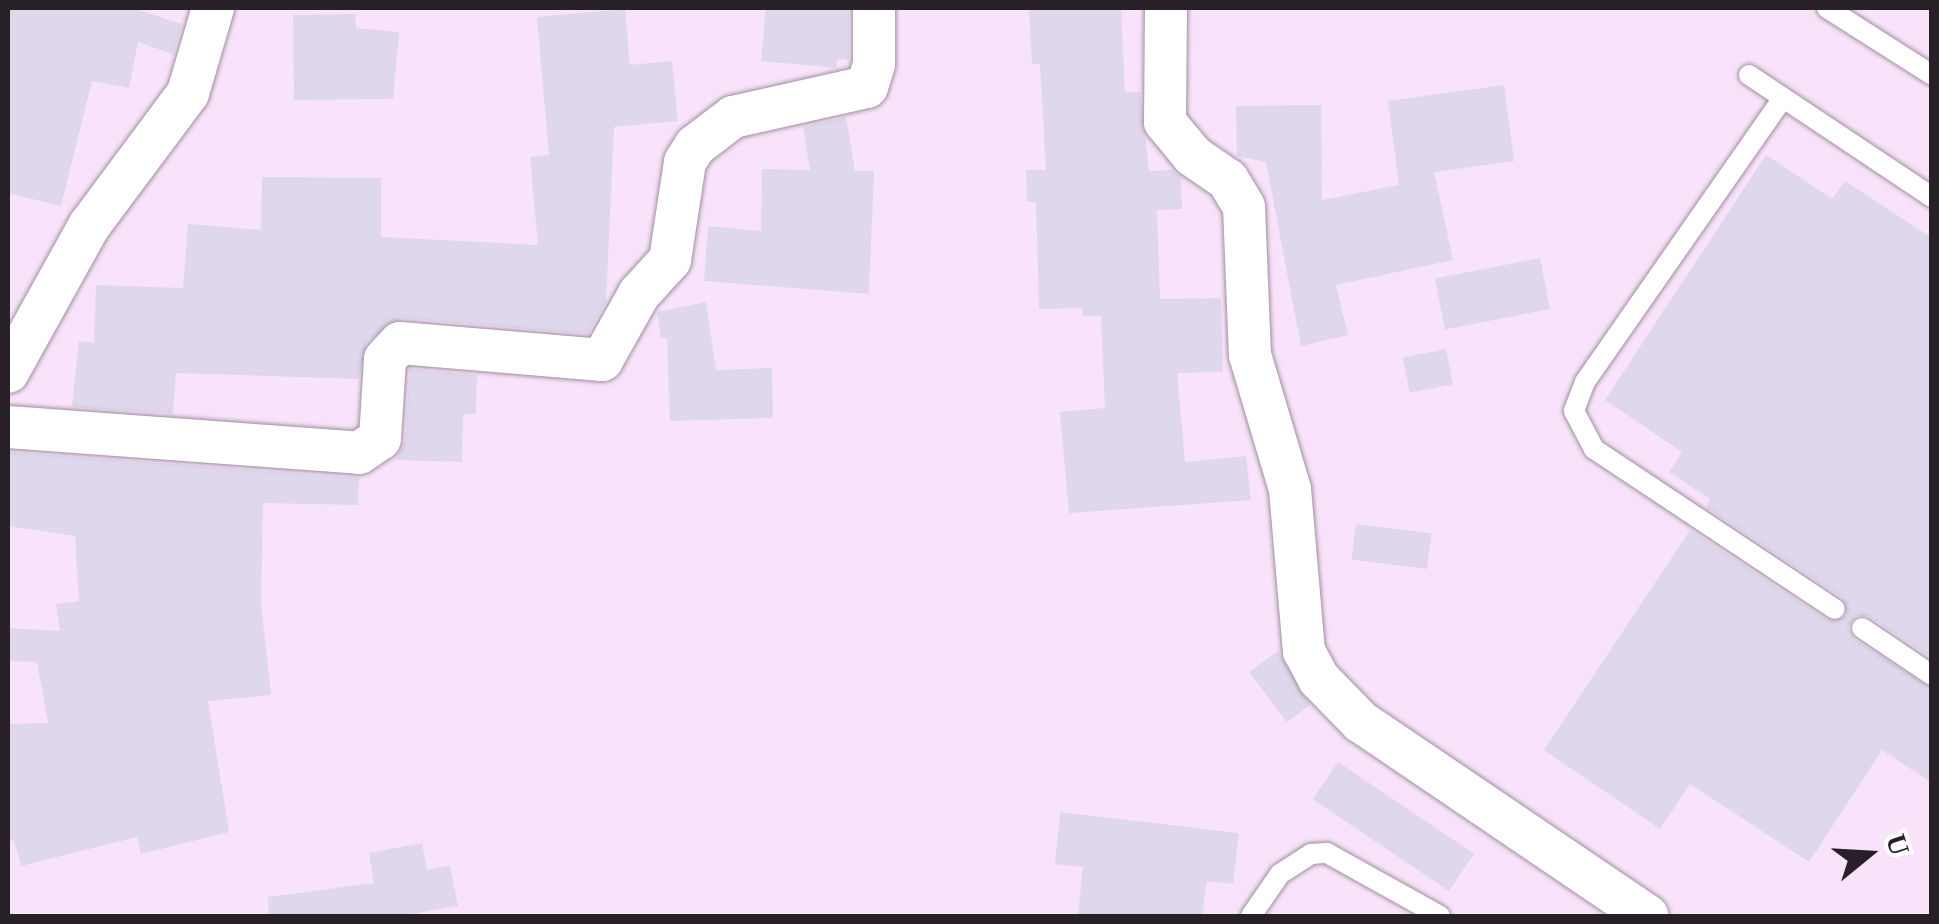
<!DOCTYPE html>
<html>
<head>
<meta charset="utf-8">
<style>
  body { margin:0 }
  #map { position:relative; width:1939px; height:924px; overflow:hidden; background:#fef1ff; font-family:"Times New Roman",serif }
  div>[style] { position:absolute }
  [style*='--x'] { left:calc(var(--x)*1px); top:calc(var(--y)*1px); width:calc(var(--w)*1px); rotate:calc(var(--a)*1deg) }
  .built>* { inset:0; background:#f9e3fb; transform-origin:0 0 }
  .building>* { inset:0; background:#dfd7ec; transform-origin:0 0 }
  .roads { filter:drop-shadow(0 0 2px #9f8f9f) drop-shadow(0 0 2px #9f8f9f) }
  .lane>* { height:20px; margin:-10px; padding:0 10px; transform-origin:10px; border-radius:10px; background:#fff }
  .street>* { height:42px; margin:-21px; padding:0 21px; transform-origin:21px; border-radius:21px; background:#fff }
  span { translate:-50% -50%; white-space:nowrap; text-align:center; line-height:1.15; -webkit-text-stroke:8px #fff; paint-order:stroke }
  .frame { position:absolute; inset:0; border:10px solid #272127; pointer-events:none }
  .north { position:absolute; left:1819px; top:804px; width:100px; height:100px; -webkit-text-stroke:8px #fff; paint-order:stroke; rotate:72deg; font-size:28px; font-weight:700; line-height:40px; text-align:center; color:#272127 }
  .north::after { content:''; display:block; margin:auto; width:35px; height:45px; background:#272127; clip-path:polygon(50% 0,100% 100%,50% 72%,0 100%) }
</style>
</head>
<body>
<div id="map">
  <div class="built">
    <i style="left:8px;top:8px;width:1923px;height:908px"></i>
  </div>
  <div class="building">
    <i style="clip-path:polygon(8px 8px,132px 8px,182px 24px,173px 54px,138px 42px,129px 88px,92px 81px,61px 206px,8px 193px)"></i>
    <i style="clip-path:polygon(766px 8px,849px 8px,849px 60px,837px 59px,836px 68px,761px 61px)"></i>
    <i style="clip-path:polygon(1029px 8px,1121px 8px,1125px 92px,1140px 92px,1149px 171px,1172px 170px,1181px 178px,1182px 209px,1157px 210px,1160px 299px,1221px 298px,1223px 372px,1177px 373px,1185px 462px,1246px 456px,1251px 500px,1069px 513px,1060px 412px,1105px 408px,1101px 316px,1082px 316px,1082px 308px,1039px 309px,1036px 202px,1027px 202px,1026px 170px,1046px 170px,1040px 64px,1032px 64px)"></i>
    <i style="clip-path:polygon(625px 9px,630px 65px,672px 61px,678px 121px,614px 127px,606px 302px,588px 334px,401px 318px,367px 342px,359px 379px,176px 373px,173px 414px,72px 407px,79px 341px,94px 343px,96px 285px,183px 288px,188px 224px,261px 230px,262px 177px,381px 178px,381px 237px,538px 245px,530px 157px,549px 155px,537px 17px)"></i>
    <i style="clip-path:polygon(355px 14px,356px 28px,399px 32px,393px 99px,294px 100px,293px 15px)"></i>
    <i style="clip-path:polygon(1504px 85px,1514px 161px,1434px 172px,1453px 260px,1336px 285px,1348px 335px,1301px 346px,1266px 162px,1237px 156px,1236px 106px,1321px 105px,1322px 200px,1399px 185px,1388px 101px)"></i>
    <i style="clip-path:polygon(846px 117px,855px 171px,874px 171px,869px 294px,704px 281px,708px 226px,761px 231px,762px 169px,810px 170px,803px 127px)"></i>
    <i style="clip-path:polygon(1766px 155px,1832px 199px,1845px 181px,1932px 238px,1932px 658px,1869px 616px,1855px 616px,1848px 628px,1854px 639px,1932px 689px,1932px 783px,1882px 750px,1809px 862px,1690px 784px,1660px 829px,1544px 750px,1690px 530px,1827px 620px,1847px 616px,1843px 598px,1706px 507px,1710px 499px,1669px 472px,1682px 452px,1605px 400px)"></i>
    <i style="left:1540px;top:258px;width:52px;height:107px;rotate:79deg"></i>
    <i style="clip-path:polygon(706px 302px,716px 370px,772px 368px,773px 418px,670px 421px,667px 338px,661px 338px,657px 312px)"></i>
    <i style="left:1446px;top:349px;width:36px;height:44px;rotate:79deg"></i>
    <i style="clip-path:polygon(410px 369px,477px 375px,476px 414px,463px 414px,462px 462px,396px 460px,405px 441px)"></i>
    <i style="clip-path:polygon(8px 452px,359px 478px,358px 505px,263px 503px,261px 604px,271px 695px,208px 701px,229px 832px,141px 854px,137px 837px,21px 866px,14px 840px,8px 842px,8px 724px,48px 723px,37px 662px,8px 661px,8px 628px,60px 631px,56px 604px,79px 601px,75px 536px,8px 526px)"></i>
    <i style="left:1356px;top:524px;width:76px;height:36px;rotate:7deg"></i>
    <i style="clip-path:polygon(1278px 651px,1310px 705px,1287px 722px,1249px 672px)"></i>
    <i style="left:1338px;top:762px;width:164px;height:45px;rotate:34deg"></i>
    <i style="clip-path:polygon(1060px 812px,1239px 833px,1233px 884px,1207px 881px,1202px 916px,1078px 916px,1083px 867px,1055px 864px)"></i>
    <i style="clip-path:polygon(422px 843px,427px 870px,450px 865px,458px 906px,400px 916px,269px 916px,268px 897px,374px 883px,369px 853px)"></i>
  </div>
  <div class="roads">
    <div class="lane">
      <i style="--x:1827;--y:8;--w:125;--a:32.5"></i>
      <i style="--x:1749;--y:75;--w:220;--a:33.7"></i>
      <i style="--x:1783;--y:98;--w:346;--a:124.9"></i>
      <i style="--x:1585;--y:382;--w:31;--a:111"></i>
      <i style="--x:1574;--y:411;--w:43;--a:62.2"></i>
      <i style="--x:1594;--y:449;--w:289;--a:33.6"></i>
      <i style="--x:1862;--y:628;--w:84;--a:33.9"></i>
      <i style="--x:1251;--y:916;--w:51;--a:-55.4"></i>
      <i style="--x:1280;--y:874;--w:37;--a:-33"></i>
      <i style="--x:1311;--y:854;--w:16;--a:-4"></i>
      <i style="--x:1327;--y:853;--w:129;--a:29.1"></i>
    </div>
    <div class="street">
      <i style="--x:1166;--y:8;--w:114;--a:90.5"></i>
      <i style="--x:1165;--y:122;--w:44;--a:50.5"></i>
      <i style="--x:1193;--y:156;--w:42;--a:34.4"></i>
      <i style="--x:1228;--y:180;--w:31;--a:59"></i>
      <i style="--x:1244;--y:207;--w:148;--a:87.7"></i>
      <i style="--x:1250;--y:355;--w:140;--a:73.4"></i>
      <i style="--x:1290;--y:489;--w:163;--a:85.1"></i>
      <i style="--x:1304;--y:651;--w:32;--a:62"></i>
      <i style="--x:1319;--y:679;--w:60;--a:45.7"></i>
      <i style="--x:1361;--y:722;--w:346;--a:34.1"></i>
      <i style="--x:8;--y:372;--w:167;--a:-61"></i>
      <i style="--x:89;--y:226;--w:166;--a:-53.3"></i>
      <i style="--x:188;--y:93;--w:89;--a:-73.6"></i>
      <i style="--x:8;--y:427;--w:352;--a:4.2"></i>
      <i style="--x:359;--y:453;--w:25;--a:-34"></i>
      <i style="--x:380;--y:439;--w:80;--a:-86.4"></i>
      <i style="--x:385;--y:359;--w:22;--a:-47"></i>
      <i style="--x:400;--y:343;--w:203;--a:4.8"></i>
      <i style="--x:602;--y:360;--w:76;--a:-60.7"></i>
      <i style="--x:639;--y:294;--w:46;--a:-47.6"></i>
      <i style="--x:670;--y:260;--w:99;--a:-81.3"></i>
      <i style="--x:685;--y:162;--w:19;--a:-58"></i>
      <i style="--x:695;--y:146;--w:48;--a:-37.3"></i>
      <i style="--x:733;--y:117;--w:137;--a:-12.6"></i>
      <i style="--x:867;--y:87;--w:24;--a:-73"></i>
      <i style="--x:874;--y:64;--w:56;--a:-90"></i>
    </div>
  </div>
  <div class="frame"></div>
  <div class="north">U</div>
</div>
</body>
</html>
